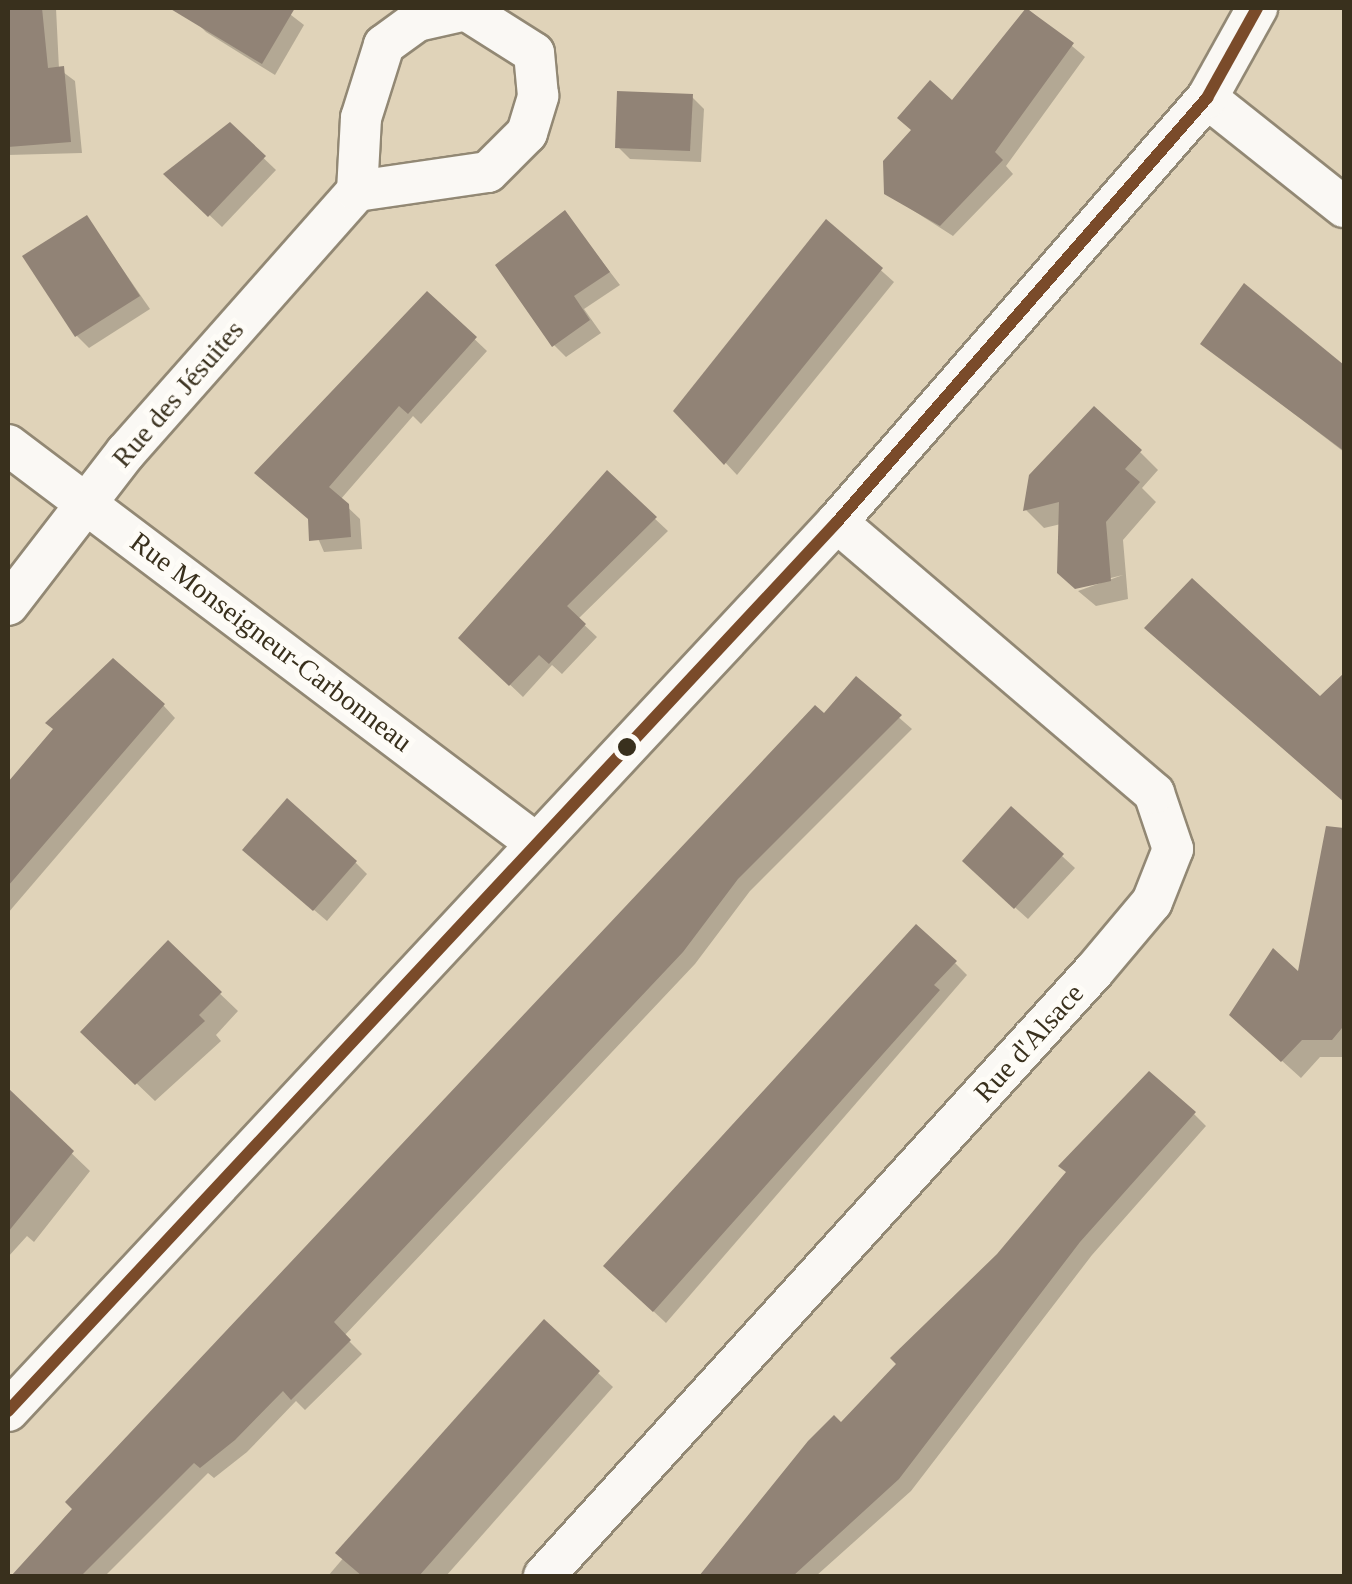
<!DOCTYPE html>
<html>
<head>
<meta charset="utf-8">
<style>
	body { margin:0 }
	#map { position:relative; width:1352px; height:1584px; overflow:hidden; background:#e0d3b9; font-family:"Times New Roman",serif }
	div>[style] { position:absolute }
	.shadow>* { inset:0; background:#0003 }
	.building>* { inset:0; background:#918376 }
	.roads { filter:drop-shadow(2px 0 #928874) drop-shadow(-2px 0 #928874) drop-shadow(0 2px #928874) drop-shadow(0 -2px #928874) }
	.minor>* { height:40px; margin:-20px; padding:0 20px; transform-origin:20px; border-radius:20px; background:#faf8f4 }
	.bus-1>* { height:12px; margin:-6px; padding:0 6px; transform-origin:6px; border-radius:6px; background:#7a4b2a }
	.dots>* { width:28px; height:28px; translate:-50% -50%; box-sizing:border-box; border:5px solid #fefcf7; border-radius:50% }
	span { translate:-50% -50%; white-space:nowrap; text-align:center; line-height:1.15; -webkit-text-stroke:10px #fefcf7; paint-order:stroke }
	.street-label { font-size:28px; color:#39301d }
	.frame { position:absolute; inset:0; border:10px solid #39301d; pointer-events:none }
</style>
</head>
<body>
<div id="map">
	<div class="shadow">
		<div style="clip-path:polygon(8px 8px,56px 8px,59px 69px,75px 81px,82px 153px,8px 155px)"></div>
		<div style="clip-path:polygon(201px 8px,282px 8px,304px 25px,275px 75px,206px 32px,194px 20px)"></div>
		<div style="clip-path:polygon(1028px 9px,1085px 57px,1006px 166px,1013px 174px,953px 236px,886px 193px,913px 131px,952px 103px)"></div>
		<div style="clip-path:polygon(691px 96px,704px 109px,701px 162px,630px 159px,618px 147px)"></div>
		<div style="clip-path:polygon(230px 126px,276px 170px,222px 227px,166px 174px)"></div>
		<div style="clip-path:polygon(565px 213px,620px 285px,584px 309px,601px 333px,566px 357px,554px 345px)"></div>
		<div style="clip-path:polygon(87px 218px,150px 309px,89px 348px,77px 336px)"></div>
		<div style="clip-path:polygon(827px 222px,894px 282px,737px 475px,677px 411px)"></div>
		<div style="clip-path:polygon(1245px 286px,1344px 370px,1344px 452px,1203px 344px)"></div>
		<div style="clip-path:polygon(427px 294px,487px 351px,421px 424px,413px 416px,340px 500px,360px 519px,362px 549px,324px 552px,310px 520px)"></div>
		<div style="clip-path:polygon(1140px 452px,1158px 470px,1142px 488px,1156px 502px,1123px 540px,1128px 599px,1096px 606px,1078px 591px,1123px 575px,1074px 587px,1061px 524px,1044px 528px,1026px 510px)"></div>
		<div style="clip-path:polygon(607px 474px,668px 531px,578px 619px,597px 637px,562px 674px,552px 665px,523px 697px,461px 638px)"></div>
		<div style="clip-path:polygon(856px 680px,912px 729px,750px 891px,695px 964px,344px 1336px,362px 1354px,305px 1410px,296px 1401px,247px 1452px,214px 1478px,208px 1473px,105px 1576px,15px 1576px)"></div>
		<div style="clip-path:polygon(163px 705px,175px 718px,8px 913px,8px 785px,56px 729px)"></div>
		<div style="clip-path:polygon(1012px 810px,1075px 868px,1028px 919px,977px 873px)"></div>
		<div style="clip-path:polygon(258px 862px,355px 862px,367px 874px,327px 921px)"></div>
		<div style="clip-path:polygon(1321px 866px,1344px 870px,1344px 1057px,1320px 1057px,1301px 1078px,1251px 1033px,1299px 976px)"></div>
		<div style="clip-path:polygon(168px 944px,238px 1011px,216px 1035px,221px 1041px,155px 1101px,83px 1032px)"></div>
		<div style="clip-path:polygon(955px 963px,967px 975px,666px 1323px,618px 1278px)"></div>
		<div style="clip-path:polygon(18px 1102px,90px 1171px,34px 1242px,27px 1236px,8px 1257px,8px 1114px)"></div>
		<div style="clip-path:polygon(1194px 1114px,1206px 1126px,1092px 1255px,911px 1491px,816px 1576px,701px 1576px,809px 1443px,841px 1425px)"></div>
		<div style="clip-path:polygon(544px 1323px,613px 1387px,446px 1576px,328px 1576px)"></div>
	</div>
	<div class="building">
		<div style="clip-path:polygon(8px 8px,42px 8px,48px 68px,64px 66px,71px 142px,8px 147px)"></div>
		<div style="clip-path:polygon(169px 8px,295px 8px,262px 64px)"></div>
		<div style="clip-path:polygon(1026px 8px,1074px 43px,995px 152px,1003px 160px,940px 226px,884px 194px,883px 161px,911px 130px,897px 118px,930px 80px,952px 100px)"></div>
		<div style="clip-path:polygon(617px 91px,693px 94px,690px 151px,615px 148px)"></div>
		<div style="clip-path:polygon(230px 122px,266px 156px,208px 217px,163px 174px)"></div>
		<div style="clip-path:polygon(565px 210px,610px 272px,574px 296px,590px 320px,552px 347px,495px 265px)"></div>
		<div style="clip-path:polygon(87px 215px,140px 296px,75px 337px,22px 256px)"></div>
		<div style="clip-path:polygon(826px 219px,883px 268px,724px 465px,673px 411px)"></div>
		<div style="clip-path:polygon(1244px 283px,1344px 365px,1344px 451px,1200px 344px)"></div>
		<div style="clip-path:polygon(427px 291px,477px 337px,408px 414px,399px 406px,329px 487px,349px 504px,351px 537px,309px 541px,308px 519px,254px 473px)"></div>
		<div style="clip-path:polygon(1094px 406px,1142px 450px,1125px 469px,1140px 482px,1106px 522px,1111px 581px,1075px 589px,1057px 573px,1059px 502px,1023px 511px,1029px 475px)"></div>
		<div style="clip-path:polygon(607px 470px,657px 517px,567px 606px,586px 624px,549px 664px,539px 655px,509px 686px,458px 638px)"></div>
		<div style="clip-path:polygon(1192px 578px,1320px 696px,1344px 673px,1344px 802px,1144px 628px)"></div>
		<div style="clip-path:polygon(113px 658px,165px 704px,8px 886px,8px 782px,53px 729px,45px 723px)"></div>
		<div style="clip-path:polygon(856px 676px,902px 715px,738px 879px,683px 952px,334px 1322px,351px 1340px,291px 1400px,283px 1391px,235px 1440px,200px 1468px,194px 1463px,81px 1576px,11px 1576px,72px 1509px,65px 1502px,815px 705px,824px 713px)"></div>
		<div style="clip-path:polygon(287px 798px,357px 861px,313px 911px,242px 850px)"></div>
		<div style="clip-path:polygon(1011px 806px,1064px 854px,1014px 909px,962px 861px)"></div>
		<div style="clip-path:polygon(1326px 826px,1344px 828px,1342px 1028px,1332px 1040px,1302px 1040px,1281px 1062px,1229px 1015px,1273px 948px,1298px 971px)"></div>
		<div style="clip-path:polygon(916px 924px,957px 961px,934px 985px,940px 990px,653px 1312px,603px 1266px)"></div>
		<div style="clip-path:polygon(168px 940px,222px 992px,199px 1015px,205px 1021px,135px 1085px,80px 1032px)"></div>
		<div style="clip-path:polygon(1149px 1071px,1196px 1112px,1080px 1242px,899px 1479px,793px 1576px,699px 1576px,808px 1441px,834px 1415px,841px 1422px,896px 1364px,890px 1358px,997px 1254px,1066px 1172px,1058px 1166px)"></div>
		<div style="clip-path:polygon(8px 1088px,74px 1151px,8px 1232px)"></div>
		<div style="clip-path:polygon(544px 1319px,600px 1371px,419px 1576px,362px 1576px,335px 1553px)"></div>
	</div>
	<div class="roads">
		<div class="minor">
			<div style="left:1207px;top:98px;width:175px;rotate:38.5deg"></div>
			<div style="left:8px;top:445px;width:658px;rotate:37.03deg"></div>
			<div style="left:8px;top:605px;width:193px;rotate:-52.4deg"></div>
			<div style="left:126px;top:452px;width:349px;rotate:-48.5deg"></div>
			<div style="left:357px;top:191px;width:132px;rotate:-8.3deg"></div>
			<div style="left:488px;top:172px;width:55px;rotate:-45deg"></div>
			<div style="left:527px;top:133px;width:39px;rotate:-73deg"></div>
			<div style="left:538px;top:96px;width:43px;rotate:-95.3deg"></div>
			<div style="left:534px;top:53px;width:80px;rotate:-147.7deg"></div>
			<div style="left:466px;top:10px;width:50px;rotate:167.3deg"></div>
			<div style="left:417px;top:21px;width:41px;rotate:144deg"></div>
			<div style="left:384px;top:45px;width:77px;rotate:107.5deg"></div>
			<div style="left:361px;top:118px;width:73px;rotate:93.1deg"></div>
			<div style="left:8px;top:1411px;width:1216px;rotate:-47deg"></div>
			<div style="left:837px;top:522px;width:563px;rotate:-48.89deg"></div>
			<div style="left:1207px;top:98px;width:103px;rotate:-60.9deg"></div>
			<div style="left:544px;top:1576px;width:818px;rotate:-47.73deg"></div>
			<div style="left:1094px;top:971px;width:90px;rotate:-50deg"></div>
			<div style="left:1152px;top:902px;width:57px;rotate:-68.4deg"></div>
			<div style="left:1173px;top:849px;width:59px;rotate:-108.7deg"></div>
			<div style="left:1154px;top:793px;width:417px;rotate:-139.5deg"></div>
		</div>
	</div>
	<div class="bus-1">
		<div style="left:8px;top:1411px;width:1216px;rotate:-47deg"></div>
		<div style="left:837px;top:522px;width:563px;rotate:-48.89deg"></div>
		<div style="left:1207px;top:98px;width:103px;rotate:-60.9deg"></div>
	</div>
	<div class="dots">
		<div style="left:627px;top:747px;background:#39301d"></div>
	</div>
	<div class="street-label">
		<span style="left:178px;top:394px;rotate:-49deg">Rue des Jésuites</span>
		<span style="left:271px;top:642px;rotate:37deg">Rue Monseigneur-Carbonneau</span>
		<span style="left:1029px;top:1043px;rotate:-48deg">Rue d'Alsace</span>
	</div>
	<div class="frame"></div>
</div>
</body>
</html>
